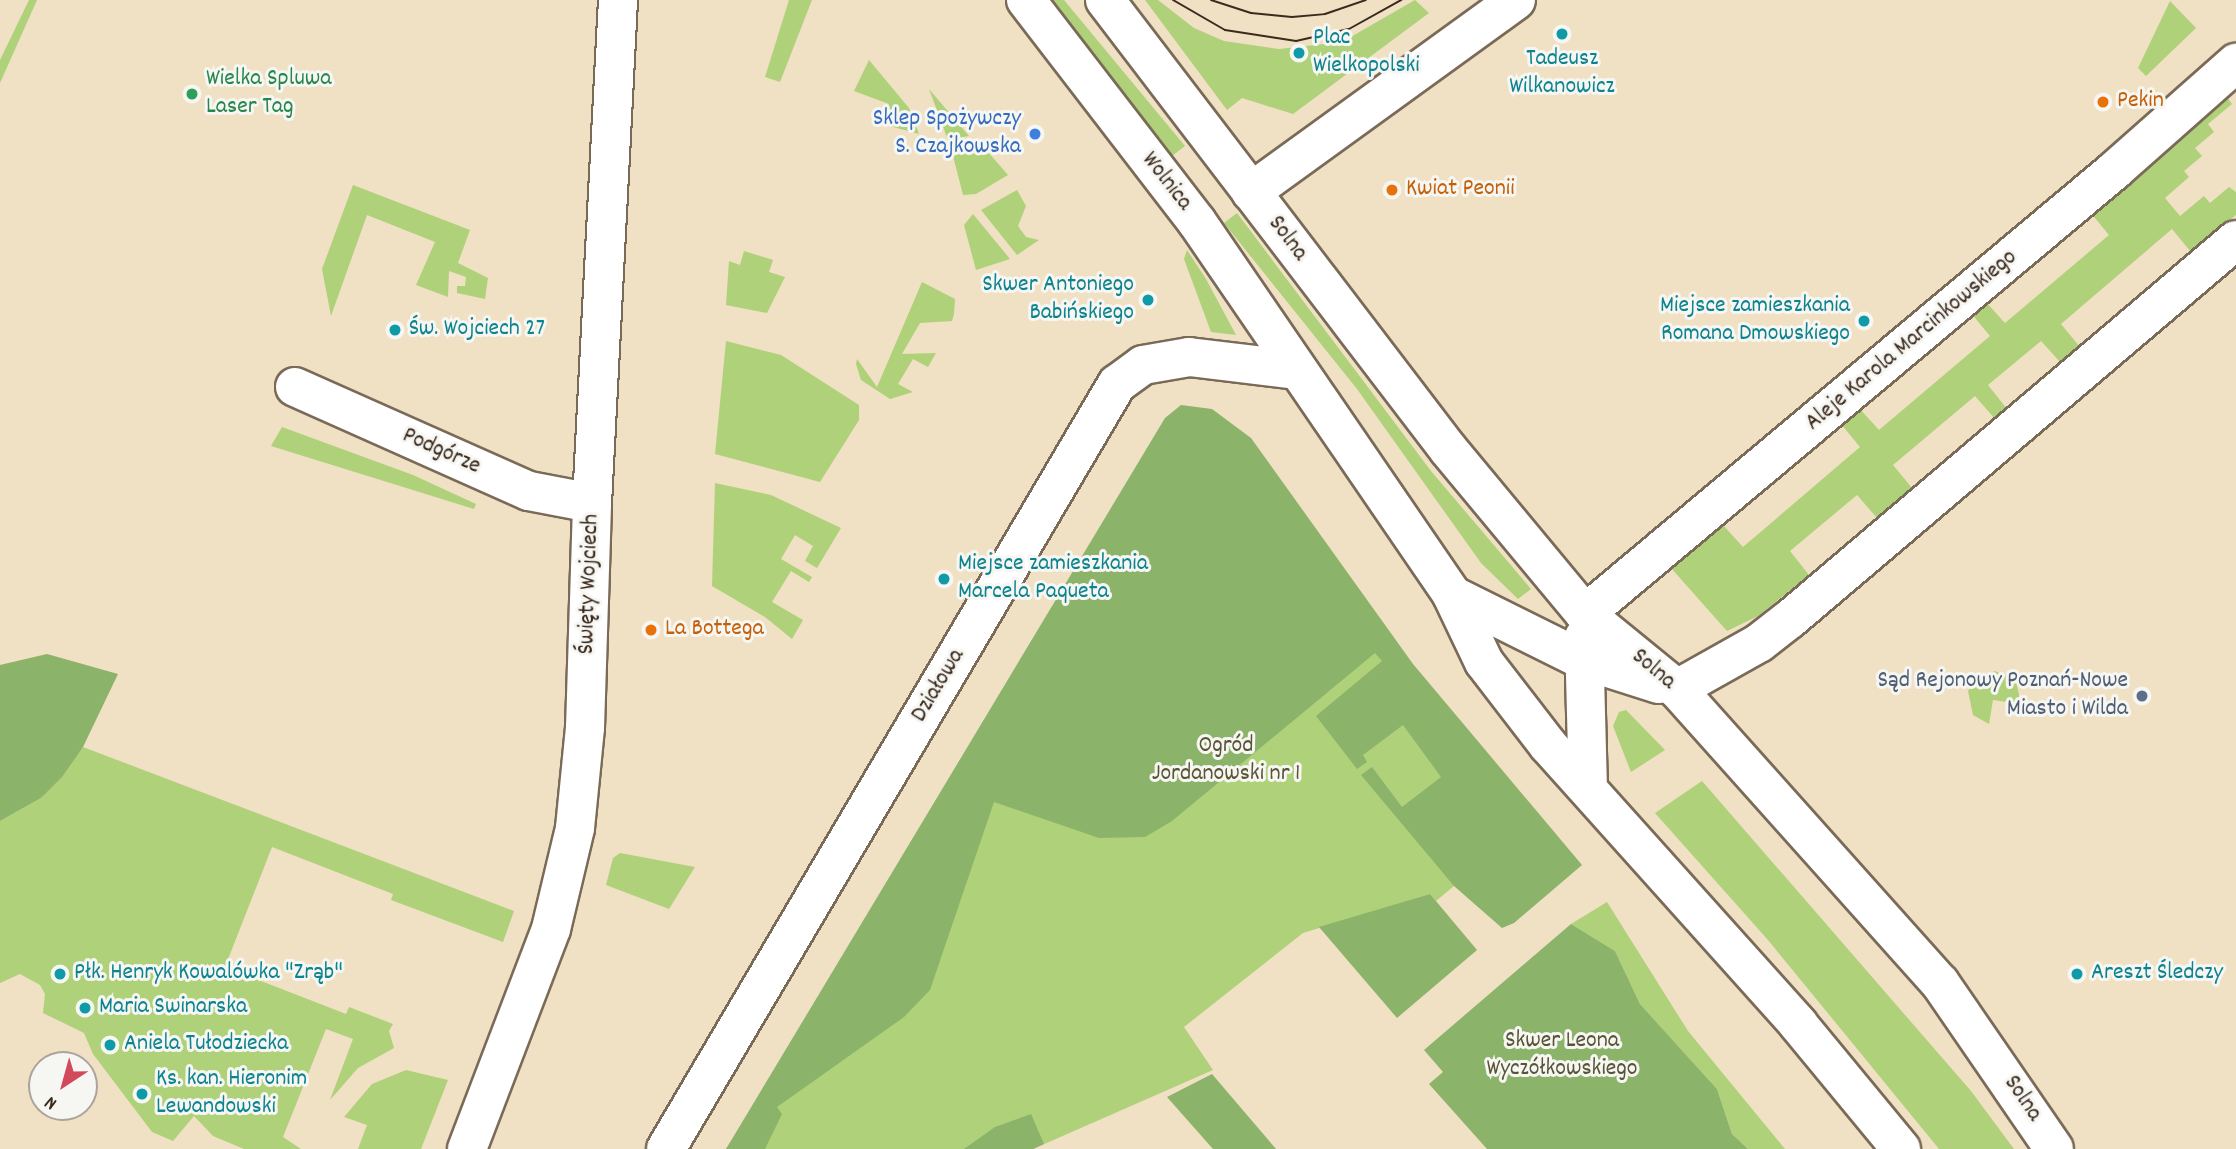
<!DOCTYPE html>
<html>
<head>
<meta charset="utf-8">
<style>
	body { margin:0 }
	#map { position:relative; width:2236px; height:1149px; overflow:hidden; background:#f0e0c4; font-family:Dekko,sans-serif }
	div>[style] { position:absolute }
	.green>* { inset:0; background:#afd179 }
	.forest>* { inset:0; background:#8bb369 }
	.roads { filter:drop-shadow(2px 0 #7a6a58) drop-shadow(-2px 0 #7a6a58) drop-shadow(0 2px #7a6a58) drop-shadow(0 -2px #7a6a58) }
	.street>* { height:38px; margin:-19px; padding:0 19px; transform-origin:19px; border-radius:19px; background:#fff }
	.secondary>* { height:38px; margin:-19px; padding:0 19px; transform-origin:19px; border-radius:19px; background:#fff }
	.tram>* { height:2px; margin:-1px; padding:0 1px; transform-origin:1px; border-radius:1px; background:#3b2a1e }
	.dots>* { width:19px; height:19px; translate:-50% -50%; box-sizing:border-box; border:4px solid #f6f6f2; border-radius:50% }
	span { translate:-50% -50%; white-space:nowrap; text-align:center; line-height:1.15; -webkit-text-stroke:6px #f6f6f2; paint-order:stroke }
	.culture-label { font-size:24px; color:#0d838f }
	.left { translate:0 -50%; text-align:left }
	.right { translate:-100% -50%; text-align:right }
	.leisure-label { font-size:24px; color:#27864d }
	.food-label { font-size:24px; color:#c56008 }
	.shop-label { font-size:24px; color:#366cbe }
	.street-label { font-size:24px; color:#3b2a1e }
	.service-label { font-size:24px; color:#4e5e75 }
	.park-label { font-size:24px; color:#585435 }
	.north { position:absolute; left:28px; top:1051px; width:70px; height:70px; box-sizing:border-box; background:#f6f6f2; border:2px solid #aba49d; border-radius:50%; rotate:216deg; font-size:19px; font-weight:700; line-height:28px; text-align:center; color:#3b2a1e }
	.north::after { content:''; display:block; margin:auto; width:24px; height:32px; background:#d1495b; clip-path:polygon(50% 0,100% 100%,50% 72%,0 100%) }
</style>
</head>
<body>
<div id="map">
	<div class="green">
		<div style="clip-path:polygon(29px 0,37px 0,0 83px,0 60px)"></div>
		<div style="clip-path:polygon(789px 0,812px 0,780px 82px,765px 77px)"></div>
		<div style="clip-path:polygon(1051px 0,1064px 0,1185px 146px,1172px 156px)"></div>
		<div style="clip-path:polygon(1145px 0,1158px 0,1194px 28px,1224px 41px,1279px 49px,1342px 42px,1415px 0,1429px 13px,1293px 114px,1242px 98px,1227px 110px)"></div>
		<div style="clip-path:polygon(2170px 1px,2196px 28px,2146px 76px,2138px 68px)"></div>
		<div style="clip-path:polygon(869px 60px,909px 108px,919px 134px,882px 124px,889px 104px,854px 91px)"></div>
		<div style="clip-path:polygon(929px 89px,969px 136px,948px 140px)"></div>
		<div style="clip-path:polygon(2227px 97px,2232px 104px,2208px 124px,2214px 132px,2195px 148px,2202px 156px,2184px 171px,2189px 177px,2165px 198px,2180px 216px,2204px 196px,2210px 203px,2229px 187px,2236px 192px,2236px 215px,2191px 252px,2172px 229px,2061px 324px,2080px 347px,2061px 363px,2041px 341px,1988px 385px,2007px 409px,1995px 419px,1975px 396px,1893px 465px,1912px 488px,1877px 518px,1857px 495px,1790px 551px,1809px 575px,1758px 616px,1727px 631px,1671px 568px,1723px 525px,1743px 547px,1860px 447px,1841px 424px,1859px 408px,1879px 430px,1990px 336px,1971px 313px,1985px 301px,2005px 323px,2109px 235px,2090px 212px)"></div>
		<div style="clip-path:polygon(981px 144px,1008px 175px,976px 194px,963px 195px,951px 148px)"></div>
		<div style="clip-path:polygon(353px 185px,470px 230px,458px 263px,488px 278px,485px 299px,457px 293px,457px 286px,465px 286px,466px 277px,449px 271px,448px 297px,416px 285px,435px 242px,367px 215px,331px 316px,322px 269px)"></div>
		<div style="clip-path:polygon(1017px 190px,1026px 206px,1018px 226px,1026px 237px,1039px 240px,1017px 255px,981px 210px)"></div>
		<div style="clip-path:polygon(1237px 213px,1431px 471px,1531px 589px,1518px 599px,1481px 563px,1357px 389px,1224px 223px)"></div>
		<div style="clip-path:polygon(973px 214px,1010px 259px,976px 270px,964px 225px)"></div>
		<div style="clip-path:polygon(1187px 250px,1206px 279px,1236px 335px,1211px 332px,1184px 259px)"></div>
		<div style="clip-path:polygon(744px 251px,773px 260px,769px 272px,785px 277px,767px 313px,726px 305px,729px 261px,740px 265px)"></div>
		<div style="clip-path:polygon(922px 282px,955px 299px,954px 314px,952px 321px,920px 323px,902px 354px,936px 353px,928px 367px,913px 359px,898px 384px,913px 392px,890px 399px,861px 380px,856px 364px,857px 359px,877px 387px)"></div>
		<div style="clip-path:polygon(726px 341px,781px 355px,859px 405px,859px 420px,820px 482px,715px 454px)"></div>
		<div style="clip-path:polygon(282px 427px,413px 475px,476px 504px,474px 509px,271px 446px)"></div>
		<div style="clip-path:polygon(1205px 429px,1473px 763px,1454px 886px,1436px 901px,1430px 894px,1303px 933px,1184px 1027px,1213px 1070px,1033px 1149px,726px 1149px)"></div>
		<div style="clip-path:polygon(715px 483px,771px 495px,841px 528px,817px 568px,805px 561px,813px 546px,795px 535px,781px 559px,812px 577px,809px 582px,791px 571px,772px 602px,803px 620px,792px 639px,765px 617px,712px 586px)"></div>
		<div style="clip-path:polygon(1995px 671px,2016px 681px,2021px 704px,1993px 700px,1989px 724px,1973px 715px,1968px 691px,1974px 681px)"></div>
		<div style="clip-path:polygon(1626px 710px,1665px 750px,1631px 772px,1613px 726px,1619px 712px)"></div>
		<div style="clip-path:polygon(83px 747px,514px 911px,503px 942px,391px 900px,393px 894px,272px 847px,225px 967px,346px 1014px,349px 1007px,393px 1024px,389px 1031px,394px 1048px,358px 1068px,330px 1100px,353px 1039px,326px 1029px,283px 1137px,301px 1149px,244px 1149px,213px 1136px,194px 1116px,173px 1141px,152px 1132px,93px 1054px,84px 1033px,43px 1013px,45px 994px,40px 985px,20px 974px,0 983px,0 821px,41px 798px)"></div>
		<div style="clip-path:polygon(1702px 781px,1971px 1091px,2014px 1149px,1939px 1149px,1768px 940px,1655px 813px)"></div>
		<div style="clip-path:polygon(620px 853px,695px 867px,669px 909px,606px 885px,613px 858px)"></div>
		<div style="clip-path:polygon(1607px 902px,1688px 1031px,1785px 1149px,1748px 1149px,1732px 1134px,1717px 1089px,1640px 1004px,1615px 951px,1571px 924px)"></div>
		<div style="clip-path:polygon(406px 1070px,448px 1080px,421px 1149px,358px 1149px,367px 1125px,344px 1117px,372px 1084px)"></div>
	</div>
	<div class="forest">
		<div style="clip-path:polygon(1181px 405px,1212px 409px,1251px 438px,1413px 664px,1582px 865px,1514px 923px,1502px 928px,1454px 886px,1361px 775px,1372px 767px,1402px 807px,1441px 777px,1403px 725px,1363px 755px,1367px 762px,1357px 769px,1316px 716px,1382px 661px,1375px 653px,1172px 821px,1145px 837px,1099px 838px,994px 802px,930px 990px,904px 1017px,777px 1107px,782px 1114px,765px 1149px,726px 1149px,1165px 418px)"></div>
		<div style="clip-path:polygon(47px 654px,118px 674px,83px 747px,62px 777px,41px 798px,0 821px,0 665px)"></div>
		<div style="clip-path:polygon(1430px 894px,1477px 950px,1397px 1018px,1319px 927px)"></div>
		<div style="clip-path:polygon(1571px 924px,1615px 951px,1640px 1004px,1717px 1089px,1732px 1134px,1748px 1149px,1487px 1149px,1429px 1084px,1443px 1072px,1424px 1050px)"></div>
		<div style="clip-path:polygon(1212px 1074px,1276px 1149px,1213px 1149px,1167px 1097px)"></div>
		<div style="clip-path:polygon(1031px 1114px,1044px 1144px,1033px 1149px,964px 1149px,995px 1127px)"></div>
	</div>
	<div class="roads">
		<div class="street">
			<div style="left:1251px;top:192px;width:327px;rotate:-35.9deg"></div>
			<div style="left:295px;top:387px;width:256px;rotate:24deg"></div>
			<div style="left:529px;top:491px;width:64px;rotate:10.8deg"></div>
			<div style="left:1585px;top:614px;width:691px;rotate:-39.95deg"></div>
			<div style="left:2115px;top:170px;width:162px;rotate:-41.5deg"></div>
			<div style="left:1677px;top:689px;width:94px;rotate:-29.3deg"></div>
			<div style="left:1759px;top:643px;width:39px;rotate:-38deg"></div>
			<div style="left:1790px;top:619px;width:585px;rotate:-40.36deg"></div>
			<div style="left:467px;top:1149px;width:235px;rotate:-69.1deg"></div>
			<div style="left:551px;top:929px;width:104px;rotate:-76.6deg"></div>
			<div style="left:575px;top:828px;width:100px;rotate:-84.3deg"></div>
			<div style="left:585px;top:728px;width:225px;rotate:-88.2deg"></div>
			<div style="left:592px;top:503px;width:504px;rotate:-87.04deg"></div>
			<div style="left:666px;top:1149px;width:888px;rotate:-59.48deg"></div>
			<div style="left:1117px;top:384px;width:32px;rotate:-36deg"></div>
			<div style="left:1143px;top:365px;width:47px;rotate:-9.9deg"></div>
			<div style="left:1189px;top:357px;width:108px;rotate:6.9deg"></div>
		</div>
		<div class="secondary">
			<div style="left:1026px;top:0;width:280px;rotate:52.4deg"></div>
			<div style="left:1197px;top:222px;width:452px;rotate:55.6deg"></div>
			<div style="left:1452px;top:595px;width:74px;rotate:64.5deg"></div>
			<div style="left:1484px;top:662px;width:105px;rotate:52.4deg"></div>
			<div style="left:1548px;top:745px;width:375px;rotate:48.1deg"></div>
			<div style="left:1798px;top:1024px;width:162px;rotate:50.5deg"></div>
			<div style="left:1105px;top:0;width:565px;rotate:52.62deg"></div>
			<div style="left:1448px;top:449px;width:214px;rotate:50.3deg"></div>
			<div style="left:1585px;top:614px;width:119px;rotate:39.2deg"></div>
			<div style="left:1677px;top:689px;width:394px;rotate:48.2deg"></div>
			<div style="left:1940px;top:983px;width:201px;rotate:55.5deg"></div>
			<div style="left:1452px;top:595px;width:146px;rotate:26.4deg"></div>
			<div style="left:1583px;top:660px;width:79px;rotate:17.7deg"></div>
			<div style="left:1584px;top:637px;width:148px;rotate:88.5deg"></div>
		</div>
	</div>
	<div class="tram">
		<div style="left:1173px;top:0;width:60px;rotate:30deg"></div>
		<div style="left:1225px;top:30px;width:72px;rotate:8.8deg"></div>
		<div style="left:1296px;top:41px;width:54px;rotate:-12.8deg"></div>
		<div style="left:1349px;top:29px;width:60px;rotate:-29.1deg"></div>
		<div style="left:1211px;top:0;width:42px;rotate:18deg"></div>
		<div style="left:1251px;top:13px;width:41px;rotate:5.6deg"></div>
		<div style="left:1292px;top:17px;width:33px;rotate:-5deg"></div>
		<div style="left:1325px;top:14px;width:43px;rotate:-18.9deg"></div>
	</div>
	<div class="dots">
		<div style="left:1562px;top:34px;background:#0f9aa8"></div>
		<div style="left:1299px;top:53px;background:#0f9aa8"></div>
		<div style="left:192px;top:94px;background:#2e9e5b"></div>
		<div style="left:2103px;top:102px;background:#e8710a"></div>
		<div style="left:1035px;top:134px;background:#3f7fe0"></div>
		<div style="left:1392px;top:190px;background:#e8710a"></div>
		<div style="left:1148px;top:300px;background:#0f9aa8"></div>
		<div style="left:1864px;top:321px;background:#0f9aa8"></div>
		<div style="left:395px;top:330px;background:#0f9aa8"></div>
		<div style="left:944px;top:579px;background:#0f9aa8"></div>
		<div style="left:651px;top:630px;background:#e8710a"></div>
		<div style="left:2142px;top:696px;background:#5c6f8a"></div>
		<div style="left:60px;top:974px;background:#0f9aa8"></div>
		<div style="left:2077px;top:974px;background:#0f9aa8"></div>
		<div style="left:85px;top:1008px;background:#0f9aa8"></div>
		<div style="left:110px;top:1045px;background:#0f9aa8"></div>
		<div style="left:142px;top:1094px;background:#0f9aa8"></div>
	</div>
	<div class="culture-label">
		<span class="left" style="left:1313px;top:53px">Plac<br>Wielkopolski</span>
		<span style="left:1562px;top:74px">Tadeusz<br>Wilkanowicz</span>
		<span class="right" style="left:1134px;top:300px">Skwer Antoniego<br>Babińskiego</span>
		<span class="right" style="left:1850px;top:321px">Miejsce zamieszkania<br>Romana Dmowskiego</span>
		<span class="left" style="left:409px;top:330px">Św. Wojciech 27</span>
		<span class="left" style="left:958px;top:579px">Miejsce zamieszkania<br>Marcela Paqueta</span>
		<span class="left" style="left:74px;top:974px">Płk. Henryk Kowalówka "Zrąb"</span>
		<span class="left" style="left:2091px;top:974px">Areszt Śledczy</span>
		<span class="left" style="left:99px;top:1008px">Maria Swinarska</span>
		<span class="left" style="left:124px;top:1045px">Aniela Tułodziecka</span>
		<span class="left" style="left:156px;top:1094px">Ks. kan. Hieronim<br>Lewandowski</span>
	</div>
	<div class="leisure-label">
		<span class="left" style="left:206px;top:94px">Wielka Spluwa<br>Laser Tag</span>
	</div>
	<div class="food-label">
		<span class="left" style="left:2117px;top:102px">Pekin</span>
		<span class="left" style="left:1406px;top:190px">Kwiat Peonii</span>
		<span class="left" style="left:665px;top:630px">La Bottega</span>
	</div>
	<div class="shop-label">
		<span class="right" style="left:1021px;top:134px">Sklep Spożywczy<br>S. Czajkowska</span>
	</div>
	<div class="street-label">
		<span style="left:1166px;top:182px;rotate:52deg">Wolnica</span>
		<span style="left:1287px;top:239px;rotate:53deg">Solna</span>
		<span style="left:1912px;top:341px;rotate:-40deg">Aleje Karola Marcinkowskiego</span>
		<span style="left:441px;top:452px;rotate:24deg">Podgórze</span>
		<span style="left:590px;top:584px;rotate:-88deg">Święty Wojciech</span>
		<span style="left:1653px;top:670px;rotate:40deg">Solna</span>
		<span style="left:939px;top:686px;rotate:-59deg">Działowa</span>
		<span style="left:2022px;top:1099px;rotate:56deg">Solna</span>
	</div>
	<div class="service-label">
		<span class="right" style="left:2128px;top:696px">Sąd Rejonowy Poznań-Nowe<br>Miasto i Wilda</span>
	</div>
	<div class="park-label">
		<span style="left:1226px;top:761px">Ogród<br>Jordanowski nr 1</span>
		<span style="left:1562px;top:1056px">Skwer Leona<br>Wyczółkowskiego</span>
	</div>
	<div class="north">N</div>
</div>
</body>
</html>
